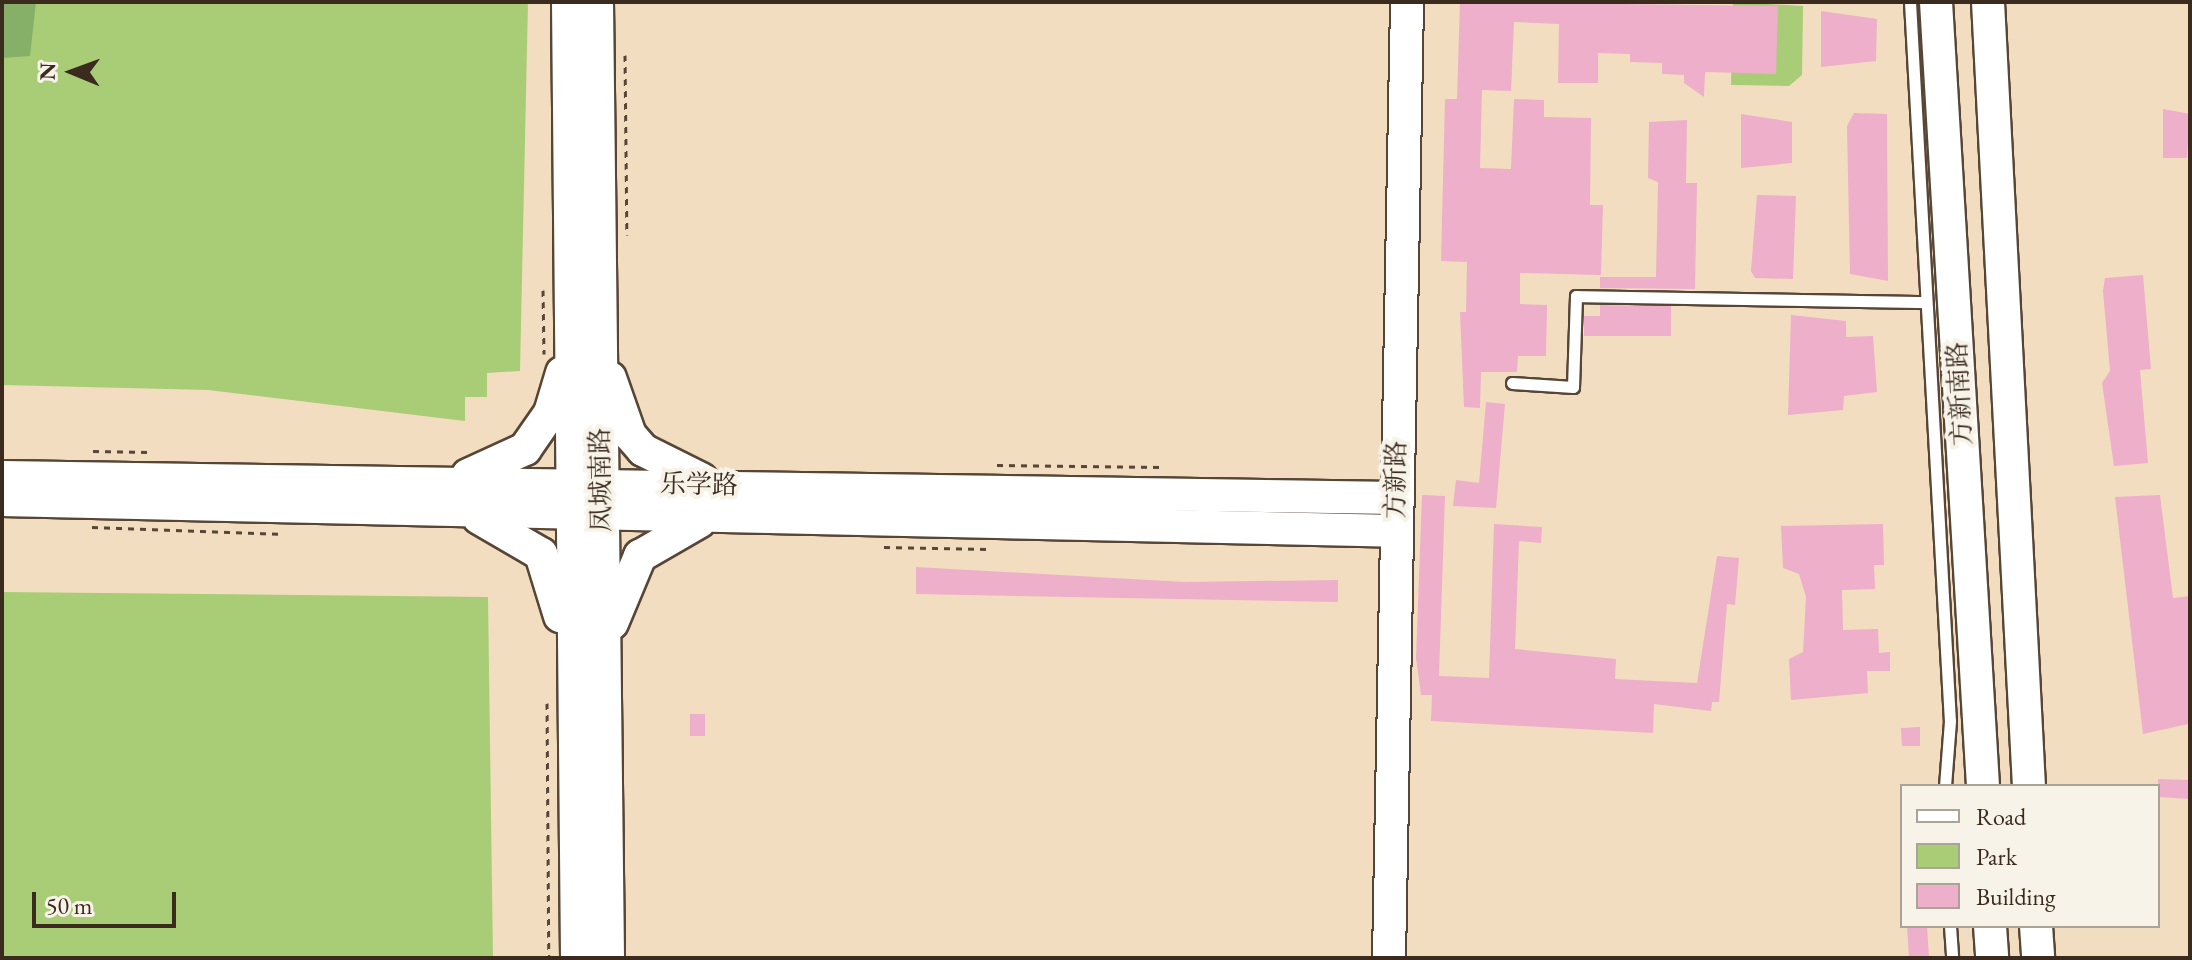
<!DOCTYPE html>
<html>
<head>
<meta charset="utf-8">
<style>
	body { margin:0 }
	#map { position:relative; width:2192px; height:960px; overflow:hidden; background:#f3ddc0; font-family:"EB Garamond","Noto Serif SC",serif }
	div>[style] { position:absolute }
	.green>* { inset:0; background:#a8cd76 }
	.forest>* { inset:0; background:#86b067 }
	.building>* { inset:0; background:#edafca }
	.path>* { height:3px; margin-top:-1.5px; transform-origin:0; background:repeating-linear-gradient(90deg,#574536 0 6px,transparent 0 12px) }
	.roads { filter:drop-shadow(2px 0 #574536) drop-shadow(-2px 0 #574536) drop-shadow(0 2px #574536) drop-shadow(0 -2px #574536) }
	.lane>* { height:11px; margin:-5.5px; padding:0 5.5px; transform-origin:5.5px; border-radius:5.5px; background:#fff }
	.secondary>* { height:32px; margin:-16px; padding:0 16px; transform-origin:16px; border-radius:16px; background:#fff }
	span { translate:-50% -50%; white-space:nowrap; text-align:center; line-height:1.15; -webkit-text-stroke:8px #f7f3e8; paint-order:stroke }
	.street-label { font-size:26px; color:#3b2a1e }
	.frame { position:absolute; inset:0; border:4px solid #3b2a1e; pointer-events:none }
	.legend { position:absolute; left:1900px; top:784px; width:260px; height:144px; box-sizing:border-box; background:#f7f3e8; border:2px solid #aca397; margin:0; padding:10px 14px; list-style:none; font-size:24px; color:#3b2a1e }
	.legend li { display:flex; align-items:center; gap:16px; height:40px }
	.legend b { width:40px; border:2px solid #aca397 }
	.north { position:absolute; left:32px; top:32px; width:80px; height:80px; -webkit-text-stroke:6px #f7f3e8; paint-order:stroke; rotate:271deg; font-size:22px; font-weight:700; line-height:32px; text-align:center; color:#3b2a1e }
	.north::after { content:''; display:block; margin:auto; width:28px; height:36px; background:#3b2a1e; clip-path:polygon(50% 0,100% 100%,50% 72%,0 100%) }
	.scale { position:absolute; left:32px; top:892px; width:144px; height:36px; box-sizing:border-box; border:4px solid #3b2a1e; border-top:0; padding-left:10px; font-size:24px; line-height:28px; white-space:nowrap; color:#3b2a1e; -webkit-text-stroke:6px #f7f3e8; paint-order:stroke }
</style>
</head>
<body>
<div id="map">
	<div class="green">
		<div style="clip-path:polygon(2px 2px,528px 2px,520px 371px,487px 373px,487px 397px,465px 397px,465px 421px,208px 390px,2px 385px)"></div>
		<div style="clip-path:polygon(1733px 2px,1803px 6px,1802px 75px,1789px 86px,1731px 85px)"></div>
		<div style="clip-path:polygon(2px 592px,488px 597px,493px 958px,2px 958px)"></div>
	</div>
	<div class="forest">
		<div style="clip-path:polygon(2px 2px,36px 2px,30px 56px,2px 58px)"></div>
	</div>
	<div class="building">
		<div style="clip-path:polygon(1460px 2px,1778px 6px,1776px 74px,1705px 72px,1704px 97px,1684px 83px,1684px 75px,1662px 74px,1662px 63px,1630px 62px,1630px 54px,1598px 53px,1598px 83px,1558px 83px,1559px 24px,1514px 22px,1511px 91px,1482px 90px,1480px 168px,1511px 169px,1514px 99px,1544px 100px,1544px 117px,1591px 118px,1590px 205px,1603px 205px,1601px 275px,1520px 273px,1520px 304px,1547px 305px,1546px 356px,1518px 356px,1517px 372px,1481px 372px,1480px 408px,1464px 407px,1460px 312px,1466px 312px,1467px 262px,1441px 261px,1445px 99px,1457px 99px)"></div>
		<div style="clip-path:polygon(1821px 11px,1877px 19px,1876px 61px,1821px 67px)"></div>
		<div style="clip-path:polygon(2163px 109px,2190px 114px,2187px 158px,2163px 158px)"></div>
		<div style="clip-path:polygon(1854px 113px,1887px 114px,1888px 281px,1850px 274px,1847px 126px)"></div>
		<div style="clip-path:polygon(1741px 114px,1792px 122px,1792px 163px,1741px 168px)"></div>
		<div style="clip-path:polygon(1687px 120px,1686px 183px,1697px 183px,1695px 289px,1600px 288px,1600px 277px,1656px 277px,1658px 182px,1648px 178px,1649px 122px)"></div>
		<div style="clip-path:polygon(1757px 195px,1796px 196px,1793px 279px,1755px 278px,1751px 271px)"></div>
		<div style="clip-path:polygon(2143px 275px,2151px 369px,2140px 370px,2148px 463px,2114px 466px,2102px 383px,2110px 371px,2103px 291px,2105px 278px)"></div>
		<div style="clip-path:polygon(1600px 305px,1671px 306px,1671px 336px,1584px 336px,1584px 316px,1600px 316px)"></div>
		<div style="clip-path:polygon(1791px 315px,1846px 321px,1846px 337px,1873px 336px,1877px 392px,1844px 396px,1843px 410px,1788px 415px)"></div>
		<div style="clip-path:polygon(1486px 402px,1505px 404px,1496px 508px,1453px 506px,1456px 480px,1479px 483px)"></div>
		<div style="clip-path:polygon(1422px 495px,1445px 496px,1439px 676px,1489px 678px,1494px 524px,1542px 527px,1541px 543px,1519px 541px,1515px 649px,1616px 659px,1615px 679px,1697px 683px,1717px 556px,1739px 558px,1735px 605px,1727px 604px,1719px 702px,1712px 702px,1711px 711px,1654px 704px,1653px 733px,1431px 721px,1432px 695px,1421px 695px,1416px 658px)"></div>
		<div style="clip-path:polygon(2160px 495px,2173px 598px,2190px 596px,2190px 717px,2188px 724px,2143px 734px,2115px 497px)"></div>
		<div style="clip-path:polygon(1883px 524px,1884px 565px,1874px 565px,1875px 589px,1842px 590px,1843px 630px,1878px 629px,1879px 653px,1890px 652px,1890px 671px,1867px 671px,1868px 693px,1791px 700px,1789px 659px,1803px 652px,1806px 597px,1799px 574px,1783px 568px,1781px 526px)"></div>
		<div style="clip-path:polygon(916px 567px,1185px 582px,1338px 580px,1338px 602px,916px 594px)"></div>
		<div style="clip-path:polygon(690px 714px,705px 714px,705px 736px,690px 736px)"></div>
		<div style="clip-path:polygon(1920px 727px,1920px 746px,1902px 746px,1901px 728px)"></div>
		<div style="clip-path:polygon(2158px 779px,2190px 780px,2190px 799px,2158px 797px)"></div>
		<div style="clip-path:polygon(1907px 926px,1927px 926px,1929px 958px,1909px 958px)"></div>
	</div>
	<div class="path">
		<div style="left:625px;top:55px;width:180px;rotate:89.4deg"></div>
		<div style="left:543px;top:290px;width:64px;rotate:89.1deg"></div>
		<div style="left:93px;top:451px;width:56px;rotate:1deg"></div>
		<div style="left:997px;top:465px;width:164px;rotate:0.7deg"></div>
		<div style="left:92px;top:527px;width:187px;rotate:2.1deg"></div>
		<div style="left:884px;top:547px;width:104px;rotate:1.1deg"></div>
		<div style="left:547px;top:703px;width:255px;rotate:89.6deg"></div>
	</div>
	<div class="roads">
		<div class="lane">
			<div style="left:1910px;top:2px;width:720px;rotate:86.82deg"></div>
			<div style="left:1950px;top:721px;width:65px;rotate:94.4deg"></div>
			<div style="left:1512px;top:383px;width:61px;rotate:3.8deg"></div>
			<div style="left:1573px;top:387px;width:91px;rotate:-88.1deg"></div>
			<div style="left:1576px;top:296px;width:350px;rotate:1deg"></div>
			<div style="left:1950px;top:926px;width:32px;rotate:86deg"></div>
		</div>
		<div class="secondary">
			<div style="left:568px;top:2px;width:956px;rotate:89.46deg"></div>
			<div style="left:597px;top:2px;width:956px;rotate:89.34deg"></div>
			<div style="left:1936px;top:2px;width:785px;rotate:86.57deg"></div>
			<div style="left:1988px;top:2px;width:785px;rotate:87.01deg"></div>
			<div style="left:610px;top:378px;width:60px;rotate:70.7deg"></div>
			<div style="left:630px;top:435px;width:20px;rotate:49deg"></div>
			<div style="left:643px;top:450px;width:65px;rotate:26.6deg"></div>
			<div style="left:468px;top:475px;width:63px;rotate:-24.5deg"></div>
			<div style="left:525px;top:449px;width:44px;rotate:-55.2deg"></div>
			<div style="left:550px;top:413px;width:42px;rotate:-73.3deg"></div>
			<div style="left:2px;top:477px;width:1394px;rotate:0.86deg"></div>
			<div style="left:2px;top:500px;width:1393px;rotate:1.27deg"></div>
			<div style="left:479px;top:518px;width:72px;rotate:30.1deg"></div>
			<div style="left:541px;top:554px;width:65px;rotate:73deg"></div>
			<div style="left:612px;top:623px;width:73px;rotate:-67.3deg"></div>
			<div style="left:640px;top:556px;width:68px;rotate:-30deg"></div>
			<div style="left:1990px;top:926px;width:32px;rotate:86deg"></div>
			<div style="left:2036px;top:926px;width:32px;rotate:86deg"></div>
			<div style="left:1389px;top:958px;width:956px;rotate:-88.92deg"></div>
		</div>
	</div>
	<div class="street-label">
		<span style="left:1960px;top:394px;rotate:-93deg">方新南路</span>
		<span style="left:601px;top:480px;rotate:-91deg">凤城南路</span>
		<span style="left:1396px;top:480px;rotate:-89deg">方新路</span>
		<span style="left:699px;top:485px;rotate:1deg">乐学路</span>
	</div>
	<div class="frame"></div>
	<ul class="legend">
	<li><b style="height:10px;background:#fff"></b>Road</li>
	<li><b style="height:22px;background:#a8cd76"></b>Park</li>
	<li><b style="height:22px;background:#edafca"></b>Building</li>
	</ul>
	<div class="north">N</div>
	<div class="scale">50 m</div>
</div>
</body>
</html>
